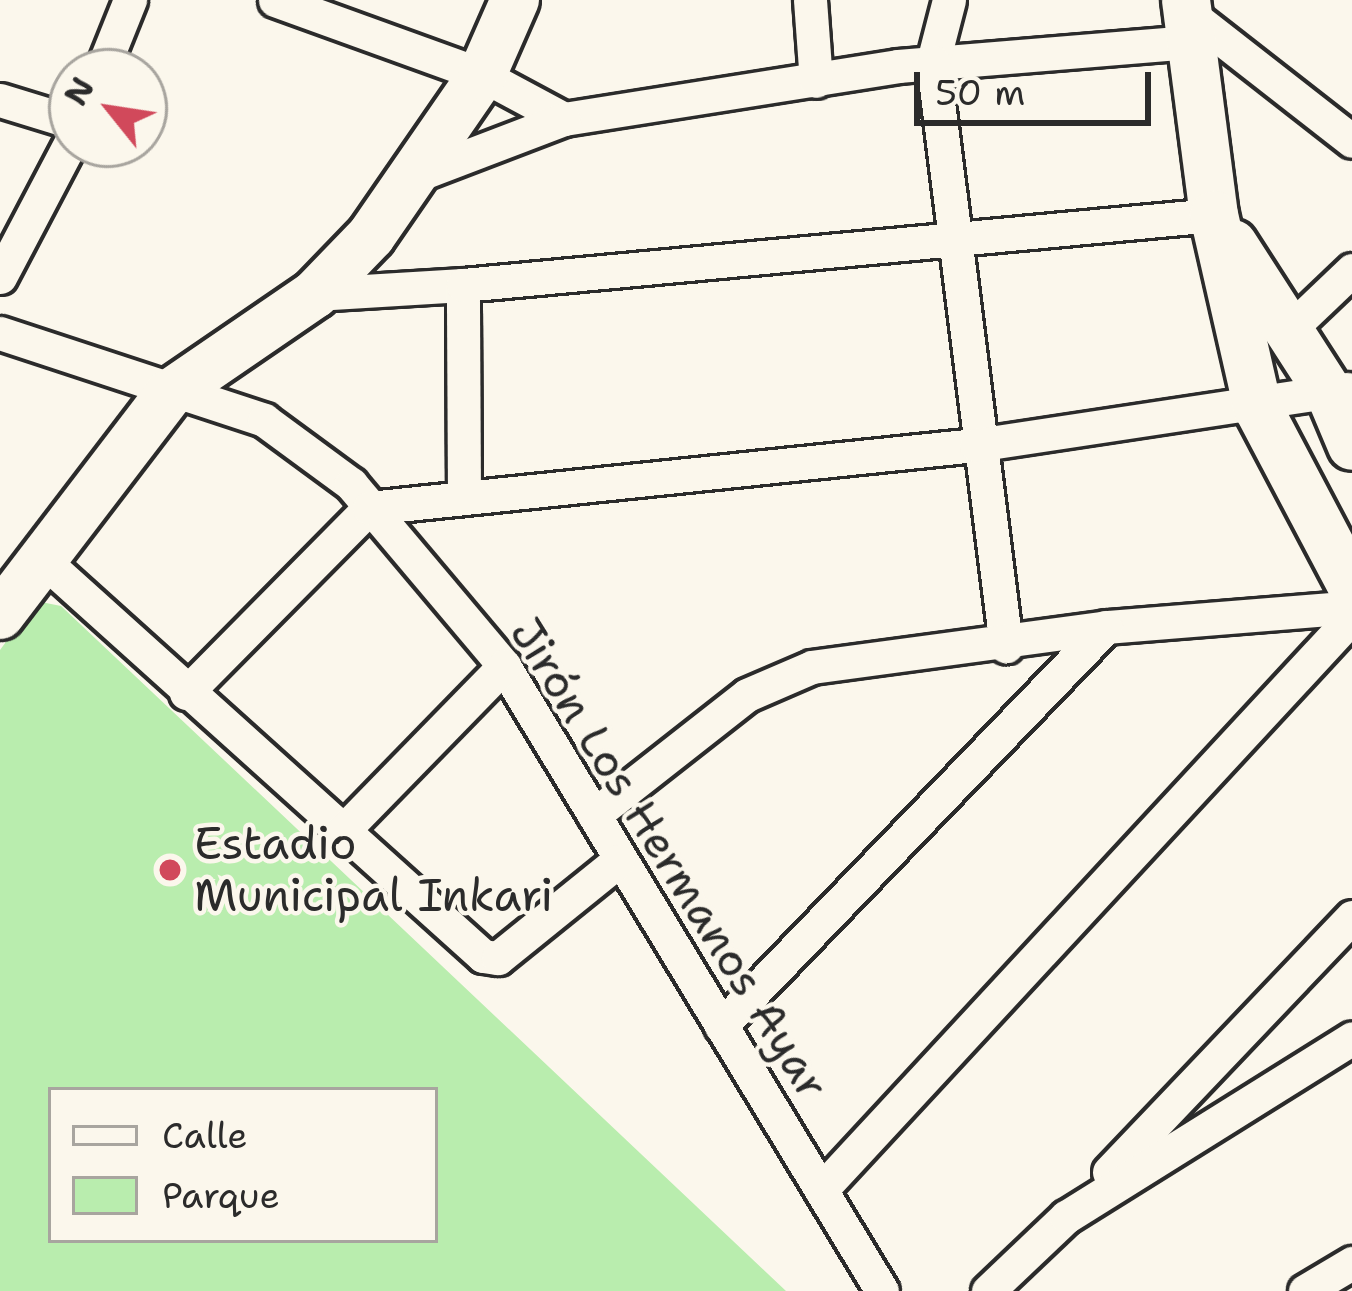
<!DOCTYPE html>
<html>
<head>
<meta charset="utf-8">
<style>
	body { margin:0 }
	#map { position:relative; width:1352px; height:1291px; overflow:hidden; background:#fbf7ec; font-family:"Shantell Sans",sans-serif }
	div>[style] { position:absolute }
	.green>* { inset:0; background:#b9edae }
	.roads { filter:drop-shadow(3px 0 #2b2b2b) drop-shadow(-3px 0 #2b2b2b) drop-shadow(0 3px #2b2b2b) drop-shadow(0 -3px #2b2b2b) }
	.street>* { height:33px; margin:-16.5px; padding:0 16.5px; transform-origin:16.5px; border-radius:16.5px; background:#fbf7ec }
	.secondary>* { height:48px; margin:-24px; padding:0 24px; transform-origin:24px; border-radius:24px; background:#fbf7ec }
	.dots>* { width:33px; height:33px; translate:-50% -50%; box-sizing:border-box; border:6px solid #fbf7ec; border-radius:50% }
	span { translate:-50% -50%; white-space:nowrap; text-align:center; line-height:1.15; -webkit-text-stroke:9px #fbf7ec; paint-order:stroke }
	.poi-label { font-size:45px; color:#2b2b2b }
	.left { translate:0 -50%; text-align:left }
	.street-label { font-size:45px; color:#2b2b2b }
	.legend { position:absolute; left:48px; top:1087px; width:390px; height:156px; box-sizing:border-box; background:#fbf7ec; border:3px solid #a8a59f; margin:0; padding:15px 21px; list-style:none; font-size:36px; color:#2b2b2b }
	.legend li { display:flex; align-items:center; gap:24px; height:60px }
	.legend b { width:60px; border:3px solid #a8a59f }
	.north { position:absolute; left:48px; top:48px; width:120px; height:120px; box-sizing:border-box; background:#fbf7ec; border:3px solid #a8a59f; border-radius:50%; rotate:300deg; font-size:33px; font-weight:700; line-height:48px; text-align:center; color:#2b2b2b }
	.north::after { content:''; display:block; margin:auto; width:42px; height:54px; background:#d1495b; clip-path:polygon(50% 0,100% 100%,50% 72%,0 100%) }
	.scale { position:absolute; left:914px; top:72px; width:237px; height:54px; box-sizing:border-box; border:6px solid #2b2b2b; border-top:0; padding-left:15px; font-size:36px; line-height:42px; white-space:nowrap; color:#2b2b2b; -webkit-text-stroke:9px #fbf7ec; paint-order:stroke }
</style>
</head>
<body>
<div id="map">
	<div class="green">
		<div style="clip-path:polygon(evenodd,36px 601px,61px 606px,786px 1291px,0 1291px,0 650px,36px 601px,51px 1090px,435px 1090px,435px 1240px,51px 1240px,51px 1090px)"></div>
	</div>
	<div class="roads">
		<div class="street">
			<div style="left:275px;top:0;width:220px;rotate:19.9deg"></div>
			<div style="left:482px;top:75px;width:93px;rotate:28.2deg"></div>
			<div style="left:564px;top:119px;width:338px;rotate:-9deg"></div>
			<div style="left:898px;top:66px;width:293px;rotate:-4.7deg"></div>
			<div style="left:810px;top:0;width:81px;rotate:85.8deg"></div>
			<div style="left:949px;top:0;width:64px;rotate:104.5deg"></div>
			<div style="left:933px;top:62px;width:589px;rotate:82.87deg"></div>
			<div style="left:1187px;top:12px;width:209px;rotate:38deg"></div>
			<div style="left:101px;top:72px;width:78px;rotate:-68.1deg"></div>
			<div style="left:0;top:100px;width:75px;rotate:17deg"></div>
			<div style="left:420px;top:174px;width:154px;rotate:-20.9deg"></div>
			<div style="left:0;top:277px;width:155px;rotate:-62.3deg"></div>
			<div style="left:315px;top:294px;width:148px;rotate:-3.5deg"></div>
			<div style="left:1289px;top:330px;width:87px;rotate:-43.6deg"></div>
			<div style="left:0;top:333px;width:278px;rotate:18.2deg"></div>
			<div style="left:264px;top:420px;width:108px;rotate:36.3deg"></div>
			<div style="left:351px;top:484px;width:238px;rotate:49.9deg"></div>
			<div style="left:504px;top:666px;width:730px;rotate:58.83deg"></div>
			<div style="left:464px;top:497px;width:212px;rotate:-90.3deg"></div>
			<div style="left:463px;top:285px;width:754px;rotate:-5.33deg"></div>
			<div style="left:43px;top:560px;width:592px;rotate:41.99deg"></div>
			<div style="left:483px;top:956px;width:15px;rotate:8deg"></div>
			<div style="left:498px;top:958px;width:154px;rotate:-38.9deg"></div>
			<div style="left:186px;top:693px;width:260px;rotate:-45.3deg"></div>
			<div style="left:369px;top:508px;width:610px;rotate:-5.93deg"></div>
			<div style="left:976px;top:445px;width:375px;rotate:-8.6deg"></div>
			<div style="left:594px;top:815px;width:194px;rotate:-38.1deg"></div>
			<div style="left:747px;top:695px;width:71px;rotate:-23.3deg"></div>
			<div style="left:812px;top:667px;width:297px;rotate:-7.7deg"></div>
			<div style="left:1106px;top:627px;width:247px;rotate:-4.6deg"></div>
			<div style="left:340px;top:834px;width:235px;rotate:-45.7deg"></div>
			<div style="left:721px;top:1026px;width:554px;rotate:-46.02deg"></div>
			<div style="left:1109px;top:1172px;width:352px;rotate:-46.4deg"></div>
			<div style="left:821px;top:1190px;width:781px;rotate:-47.18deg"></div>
			<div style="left:988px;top:1291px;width:108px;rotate:-43.5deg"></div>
			<div style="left:1066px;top:1217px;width:337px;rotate:-32deg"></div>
			<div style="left:1305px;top:1291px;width:55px;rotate:-30.8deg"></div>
		</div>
		<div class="secondary">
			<div style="left:1186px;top:0;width:217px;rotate:82.6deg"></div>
			<div style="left:1214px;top:215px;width:198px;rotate:77.2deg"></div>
			<div style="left:1258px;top:408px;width:201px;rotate:62.2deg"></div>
			<div style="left:1233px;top:244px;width:181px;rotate:57.2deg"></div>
			<div style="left:1331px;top:396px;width:54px;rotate:67.2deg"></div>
			<div style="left:0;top:615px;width:278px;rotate:-52.6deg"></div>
			<div style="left:169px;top:394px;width:177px;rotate:-34.4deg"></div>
			<div style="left:315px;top:294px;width:81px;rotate:-46deg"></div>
			<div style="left:371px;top:236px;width:196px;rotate:-55.4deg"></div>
			<div style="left:482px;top:75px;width:82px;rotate:-66.3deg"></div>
		</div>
	</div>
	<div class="dots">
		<div style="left:170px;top:870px;background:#d1495b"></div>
	</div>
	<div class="poi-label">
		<span class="left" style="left:194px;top:870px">Estadio<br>Municipal Inkari</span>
	</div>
	<div class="street-label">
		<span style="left:669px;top:859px;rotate:58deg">Jirón Los Hermanos Ayar</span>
	</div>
	<ul class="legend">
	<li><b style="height:15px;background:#fbf7ec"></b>Calle</li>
	<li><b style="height:33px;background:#b9edae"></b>Parque</li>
	</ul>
	<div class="north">N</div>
	<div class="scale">50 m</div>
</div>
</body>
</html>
